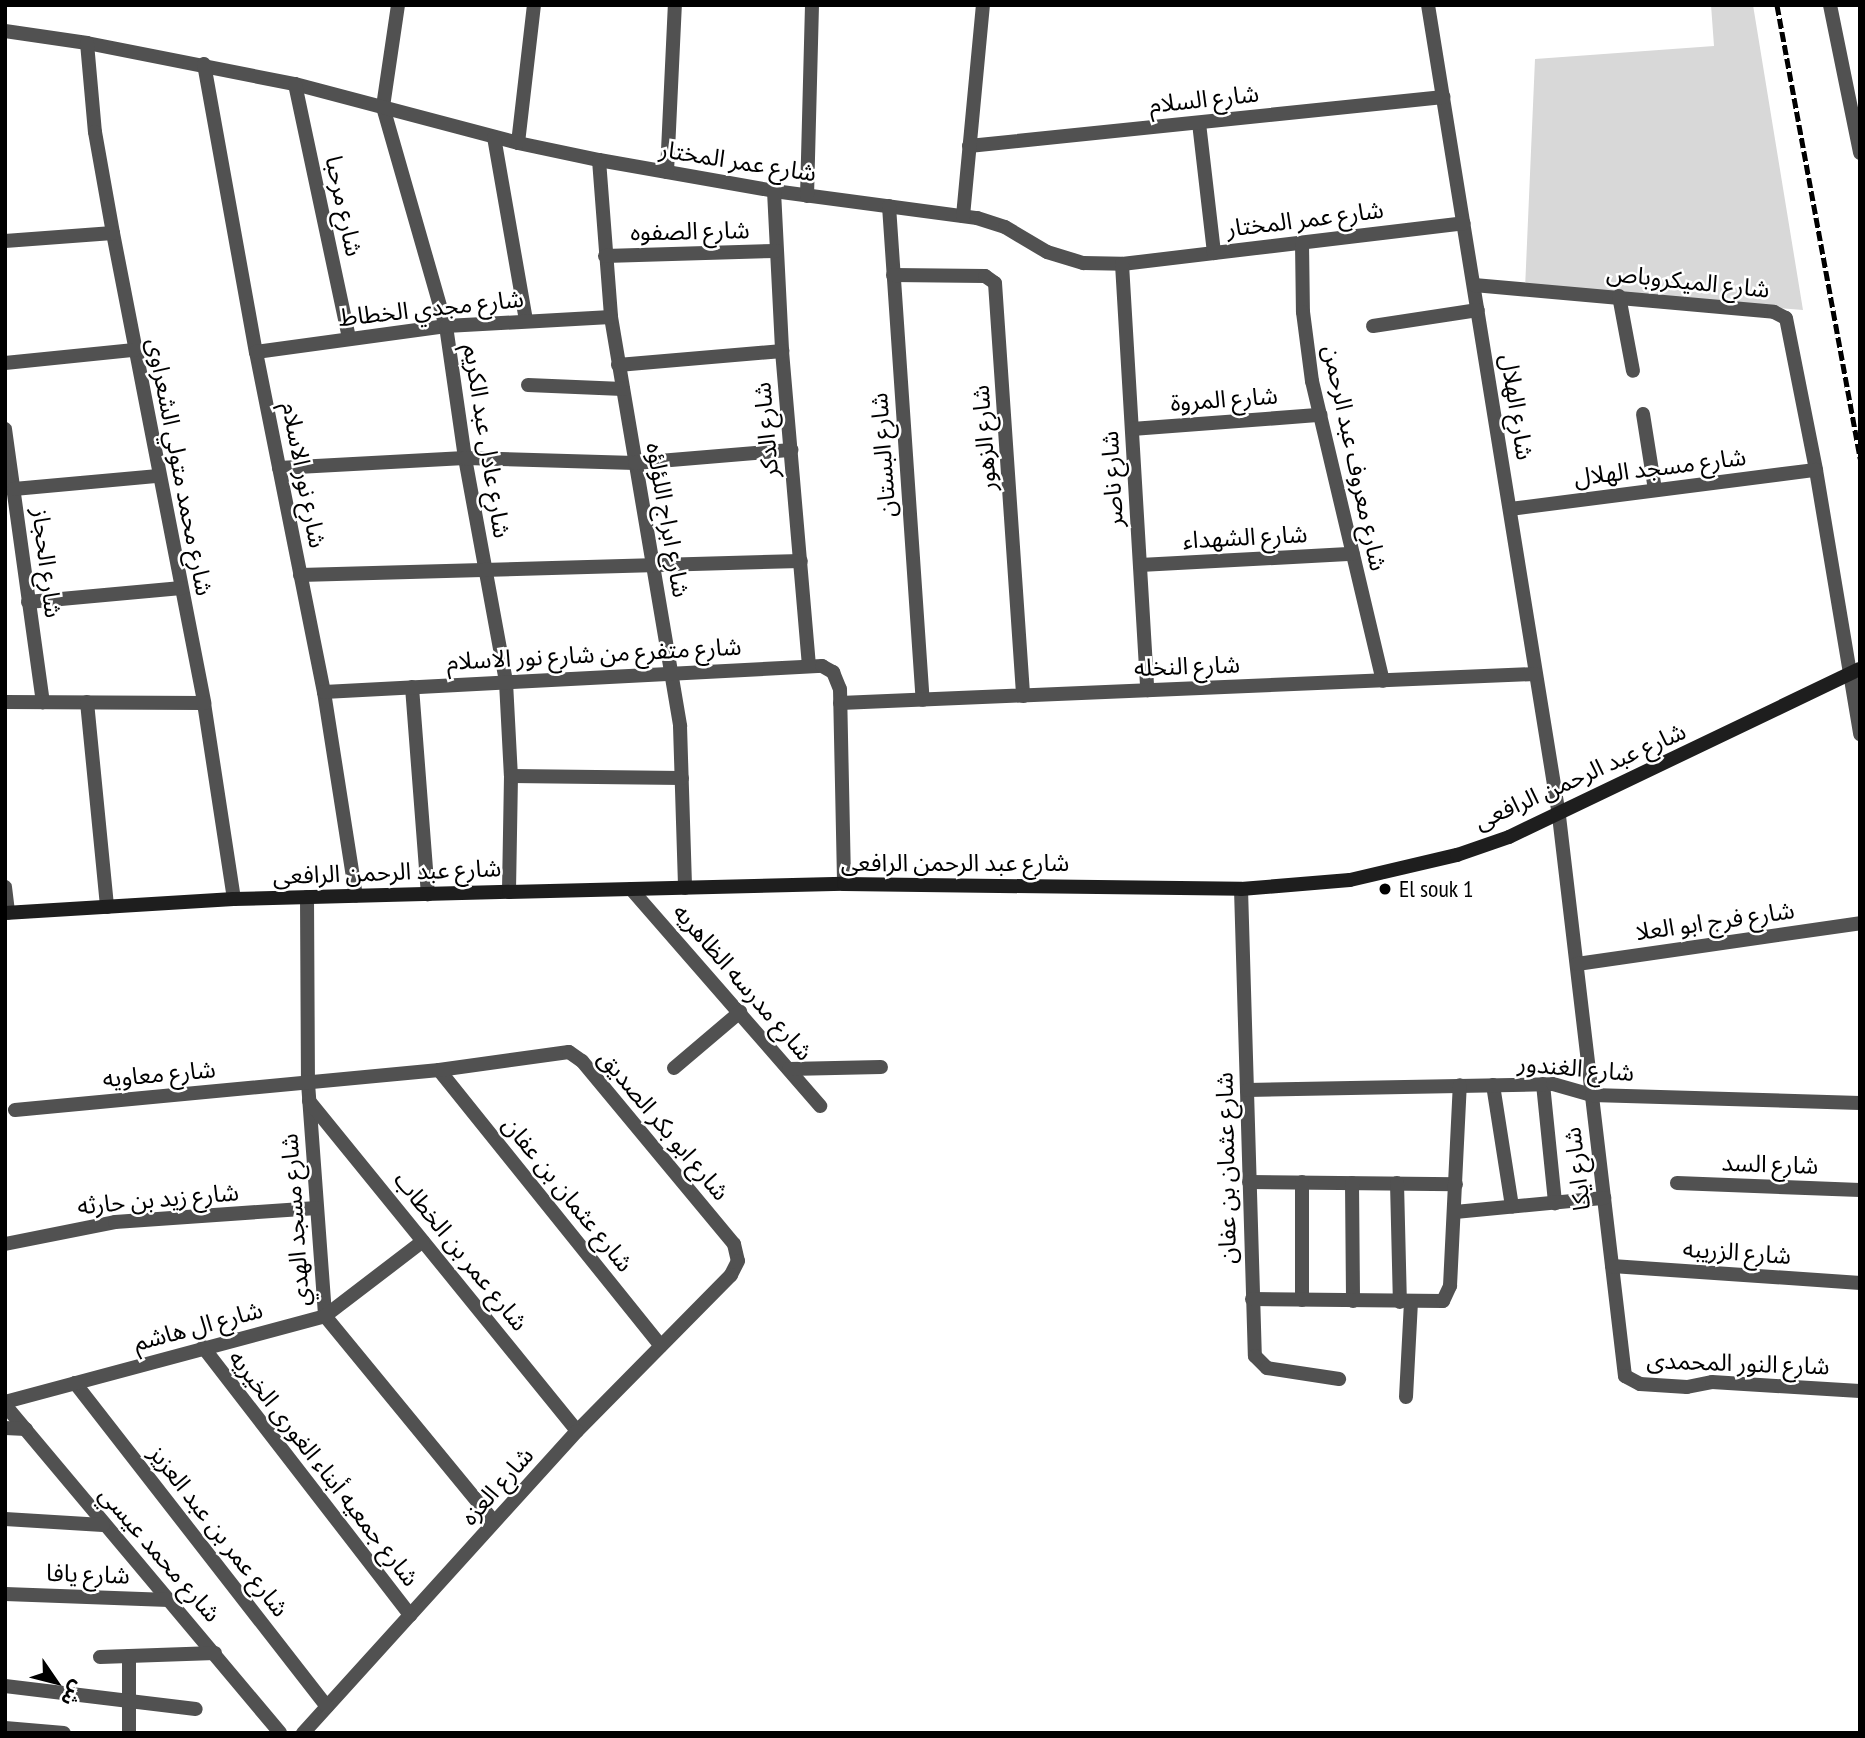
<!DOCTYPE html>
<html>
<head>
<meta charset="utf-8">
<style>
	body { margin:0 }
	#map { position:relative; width:1865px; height:1738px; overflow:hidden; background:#fff; font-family:"PT Sans Narrow","Noto Sans Arabic",sans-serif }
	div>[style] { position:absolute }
	.green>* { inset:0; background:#d8d8d8 }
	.street>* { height:14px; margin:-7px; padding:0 7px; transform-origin:7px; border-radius:7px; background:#515151 }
	.secondary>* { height:14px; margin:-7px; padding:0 7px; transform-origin:7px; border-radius:7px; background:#1e1e1e }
	.rail>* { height:5px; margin-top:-2.5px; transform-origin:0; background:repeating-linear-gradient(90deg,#000 0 10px,transparent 0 13.5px) }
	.dots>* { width:19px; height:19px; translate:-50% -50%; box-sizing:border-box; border:4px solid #fff; border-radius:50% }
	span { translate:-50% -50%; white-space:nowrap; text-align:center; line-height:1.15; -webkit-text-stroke:5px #fff; paint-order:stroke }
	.street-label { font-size:24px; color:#000 }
	.poi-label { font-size:24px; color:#000 }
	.left { translate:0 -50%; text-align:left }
	.frame { position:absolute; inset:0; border:7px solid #000; pointer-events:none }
	.north { position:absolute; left:21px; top:1647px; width:70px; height:70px; -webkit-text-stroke:5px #fff; paint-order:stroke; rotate:125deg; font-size:19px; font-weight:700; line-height:28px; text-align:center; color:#000 }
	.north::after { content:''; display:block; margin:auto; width:24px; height:32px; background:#000; clip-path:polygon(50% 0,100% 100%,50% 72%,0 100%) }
</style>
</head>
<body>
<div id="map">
	<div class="green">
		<div style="clip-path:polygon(1711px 5px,1753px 5px,1803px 310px,1525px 289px,1535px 59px,1714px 46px)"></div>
	</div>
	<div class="street">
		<div style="left:398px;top:5px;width:103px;rotate:98.4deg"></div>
		<div style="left:383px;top:107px;width:228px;rotate:74deg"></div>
		<div style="left:446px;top:326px;width:133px;rotate:81.8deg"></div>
		<div style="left:465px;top:458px;width:228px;rotate:79.6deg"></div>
		<div style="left:506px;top:682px;width:94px;rotate:87deg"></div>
		<div style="left:511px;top:776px;width:116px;rotate:91deg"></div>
		<div style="left:1428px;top:5px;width:822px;rotate:80.82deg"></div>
		<div style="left:1559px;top:816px;width:564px;rotate:83.28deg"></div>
		<div style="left:1625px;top:1376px;width:17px;rotate:28deg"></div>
		<div style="left:1640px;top:1384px;width:47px;rotate:3.7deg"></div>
		<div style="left:1687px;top:1387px;width:25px;rotate:-11deg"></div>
		<div style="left:1712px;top:1382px;width:148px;rotate:3.5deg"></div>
		<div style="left:1830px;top:5px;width:151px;rotate:78.5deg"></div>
		<div style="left:5px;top:31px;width:83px;rotate:8.3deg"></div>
		<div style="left:87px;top:43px;width:212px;rotate:11.2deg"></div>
		<div style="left:295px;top:84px;width:231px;rotate:14.8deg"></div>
		<div style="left:518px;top:143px;width:83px;rotate:11.9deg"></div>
		<div style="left:599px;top:160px;width:178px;rotate:10deg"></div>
		<div style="left:774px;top:191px;width:205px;rotate:7.6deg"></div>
		<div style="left:977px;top:218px;width:29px;rotate:18deg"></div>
		<div style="left:1005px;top:227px;width:49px;rotate:30.8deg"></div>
		<div style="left:1047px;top:252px;width:38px;rotate:17deg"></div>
		<div style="left:1083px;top:263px;width:39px;rotate:1deg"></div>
		<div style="left:1122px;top:264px;width:344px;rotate:-6.8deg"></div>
		<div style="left:87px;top:43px;width:89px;rotate:84.9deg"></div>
		<div style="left:95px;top:132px;width:103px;rotate:79.9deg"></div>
		<div style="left:113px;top:233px;width:479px;rotate:79deg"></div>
		<div style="left:204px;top:703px;width:198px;rotate:81.3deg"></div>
		<div style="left:204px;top:64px;width:293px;rotate:79.8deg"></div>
		<div style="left:256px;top:352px;width:347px;rotate:78.7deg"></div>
		<div style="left:324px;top:692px;width:206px;rotate:81.1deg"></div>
		<div style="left:295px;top:84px;width:260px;rotate:78deg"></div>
		<div style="left:1199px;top:123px;width:131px;rotate:83.4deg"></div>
		<div style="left:494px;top:137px;width:186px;rotate:80.1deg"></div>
		<div style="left:518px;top:143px;width:139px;rotate:-83.4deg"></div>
		<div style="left:969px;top:146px;width:477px;rotate:-5.9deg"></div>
		<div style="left:599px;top:160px;width:157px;rotate:85.6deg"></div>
		<div style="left:611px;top:317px;width:415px;rotate:80.4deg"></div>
		<div style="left:680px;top:726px;width:162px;rotate:88.2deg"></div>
		<div style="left:667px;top:172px;width:167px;rotate:-87.3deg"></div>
		<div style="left:774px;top:191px;width:160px;rotate:87.1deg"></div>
		<div style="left:782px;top:351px;width:315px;rotate:85.1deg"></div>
		<div style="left:807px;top:196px;width:191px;rotate:-88.5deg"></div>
		<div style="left:889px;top:206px;width:495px;rotate:86.1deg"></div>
		<div style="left:963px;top:216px;width:212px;rotate:-84.6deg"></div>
		<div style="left:5px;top:241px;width:108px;rotate:-4.2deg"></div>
		<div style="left:1302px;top:243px;width:69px;rotate:89.2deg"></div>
		<div style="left:1303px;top:312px;width:70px;rotate:82.6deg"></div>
		<div style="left:1312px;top:381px;width:308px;rotate:76.7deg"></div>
		<div style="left:605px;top:256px;width:171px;rotate:-1.7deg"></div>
		<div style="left:1122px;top:264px;width:427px;rotate:86.6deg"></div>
		<div style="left:893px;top:275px;width:92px;rotate:0.6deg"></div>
		<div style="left:985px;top:276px;width:12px;rotate:35deg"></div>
		<div style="left:995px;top:283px;width:414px;rotate:86.1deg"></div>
		<div style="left:1474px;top:285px;width:301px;rotate:5.1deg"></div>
		<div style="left:1774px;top:312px;width:13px;rotate:27deg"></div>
		<div style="left:1786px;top:318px;width:155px;rotate:78.8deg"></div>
		<div style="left:1816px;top:470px;width:268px;rotate:80.5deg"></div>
		<div style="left:1619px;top:296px;width:76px;rotate:79.4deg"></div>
		<div style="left:1373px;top:326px;width:106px;rotate:-8.7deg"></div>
		<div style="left:256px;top:352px;width:192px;rotate:-7.8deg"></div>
		<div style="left:446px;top:326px;width:165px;rotate:-3.1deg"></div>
		<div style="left:5px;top:363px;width:130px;rotate:-5.8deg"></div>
		<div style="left:618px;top:365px;width:165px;rotate:-4.9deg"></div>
		<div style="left:528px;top:385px;width:95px;rotate:2.4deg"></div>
		<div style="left:1643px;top:414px;width:77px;rotate:81deg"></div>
		<div style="left:5px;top:429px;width:276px;rotate:82.1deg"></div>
		<div style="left:1132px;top:429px;width:189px;rotate:-4.3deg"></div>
		<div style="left:279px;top:468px;width:186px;rotate:-3.1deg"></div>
		<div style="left:465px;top:458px;width:170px;rotate:1.7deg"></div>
		<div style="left:635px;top:463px;width:157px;rotate:-4.8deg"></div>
		<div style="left:14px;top:489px;width:145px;rotate:-5.2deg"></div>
		<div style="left:1510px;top:509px;width:308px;rotate:-7.3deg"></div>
		<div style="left:1140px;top:565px;width:213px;rotate:-3deg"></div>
		<div style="left:300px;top:575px;width:501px;rotate:-1.6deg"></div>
		<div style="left:28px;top:602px;width:154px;rotate:-5.2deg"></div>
		<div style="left:412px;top:687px;width:208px;rotate:85.6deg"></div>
		<div style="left:324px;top:692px;width:499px;rotate:-3deg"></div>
		<div style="left:822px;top:666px;width:13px;rotate:29deg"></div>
		<div style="left:833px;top:672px;width:18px;rotate:68deg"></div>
		<div style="left:840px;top:689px;width:195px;rotate:88.8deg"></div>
		<div style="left:5px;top:702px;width:199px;rotate:0.3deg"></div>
		<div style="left:87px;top:702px;width:206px;rotate:84.4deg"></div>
		<div style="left:840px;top:703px;width:696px;rotate:-2.39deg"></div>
		<div style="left:511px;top:776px;width:171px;rotate:0.7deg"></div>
		<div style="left:5px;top:887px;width:26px;rotate:83deg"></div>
		<div style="left:631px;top:889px;width:288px;rotate:48.9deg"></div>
		<div style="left:1241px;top:889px;width:467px;rotate:88.3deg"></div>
		<div style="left:1255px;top:1356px;width:17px;rotate:45deg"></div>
		<div style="left:1267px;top:1368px;width:73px;rotate:8.7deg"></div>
		<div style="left:307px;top:897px;width:186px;rotate:89.7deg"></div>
		<div style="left:308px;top:1083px;width:234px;rotate:85.8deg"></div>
		<div style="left:325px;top:1316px;width:266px;rotate:50.6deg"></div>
		<div style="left:1577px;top:964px;width:286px;rotate:-8.2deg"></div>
		<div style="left:674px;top:1068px;width:87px;rotate:-40.3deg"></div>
		<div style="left:789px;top:1069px;width:92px;rotate:-1.2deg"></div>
		<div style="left:439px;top:1070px;width:354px;rotate:51.2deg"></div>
		<div style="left:1543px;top:1084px;width:120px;rotate:84.2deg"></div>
		<div style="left:1493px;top:1085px;width:123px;rotate:81.1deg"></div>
		<div style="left:1247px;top:1090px;width:306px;rotate:-1.1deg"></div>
		<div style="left:1553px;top:1084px;width:41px;rotate:15.8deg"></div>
		<div style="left:1592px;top:1095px;width:268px;rotate:1.7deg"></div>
		<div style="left:309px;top:1101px;width:425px;rotate:50.9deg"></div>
		<div style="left:15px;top:1110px;width:426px;rotate:-5.4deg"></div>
		<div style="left:439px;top:1070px;width:131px;rotate:-7.9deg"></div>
		<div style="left:569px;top:1052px;width:16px;rotate:35deg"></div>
		<div style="left:582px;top:1061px;width:238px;rotate:50.3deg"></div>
		<div style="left:734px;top:1244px;width:17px;rotate:77deg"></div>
		<div style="left:738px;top:1261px;width:16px;rotate:117deg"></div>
		<div style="left:731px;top:1275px;width:219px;rotate:134.6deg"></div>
		<div style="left:577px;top:1431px;width:408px;rotate:132.2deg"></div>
		<div style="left:1249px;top:1182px;width:207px;rotate:0.6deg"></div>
		<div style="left:1302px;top:1182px;width:118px;rotate:90deg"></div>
		<div style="left:1352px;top:1183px;width:118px;rotate:89.5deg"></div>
		<div style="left:1397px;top:1183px;width:119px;rotate:88.6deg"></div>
		<div style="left:1677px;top:1183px;width:183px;rotate:2.2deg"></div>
		<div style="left:1455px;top:1212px;width:150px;rotate:-5.4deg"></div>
		<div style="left:5px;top:1244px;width:112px;rotate:-11.3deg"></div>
		<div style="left:115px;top:1222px;width:202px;rotate:-4deg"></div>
		<div style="left:1612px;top:1266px;width:249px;rotate:3.9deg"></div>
		<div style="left:1252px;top:1299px;width:191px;rotate:0.6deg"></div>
		<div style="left:1443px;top:1301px;width:17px;rotate:-65deg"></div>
		<div style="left:1450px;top:1286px;width:201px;rotate:-87.2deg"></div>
		<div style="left:203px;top:1347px;width:339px;rotate:52.3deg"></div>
		<div style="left:75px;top:1383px;width:410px;rotate:52.1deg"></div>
		<div style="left:1406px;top:1397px;width:94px;rotate:-87deg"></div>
		<div style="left:5px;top:1402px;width:331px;rotate:-15deg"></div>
		<div style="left:325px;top:1316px;width:123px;rotate:-37.4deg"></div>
		<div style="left:5px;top:1405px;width:428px;rotate:50deg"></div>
		<div style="left:5px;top:1428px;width:21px;rotate:3deg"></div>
		<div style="left:5px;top:1519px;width:98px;rotate:3.5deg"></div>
		<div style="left:5px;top:1594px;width:164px;rotate:2.1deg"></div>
		<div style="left:129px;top:1656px;width:77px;rotate:90deg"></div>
		<div style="left:100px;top:1657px;width:115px;rotate:-2deg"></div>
		<div style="left:5px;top:1686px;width:192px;rotate:6.9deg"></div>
		<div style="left:5px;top:1728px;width:59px;rotate:4.8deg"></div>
	</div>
	<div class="secondary">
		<div style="left:5px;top:913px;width:229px;rotate:-3.5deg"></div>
		<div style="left:234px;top:899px;width:275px;rotate:-1.5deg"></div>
		<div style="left:509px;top:892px;width:335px;rotate:-1.4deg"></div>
		<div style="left:844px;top:884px;width:397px;rotate:0.7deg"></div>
		<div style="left:1241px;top:889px;width:109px;rotate:-4.7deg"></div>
		<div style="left:1350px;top:880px;width:110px;rotate:-13.2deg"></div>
		<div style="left:1457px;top:855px;width:55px;rotate:-19.1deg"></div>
		<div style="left:1509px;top:837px;width:389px;rotate:-25.6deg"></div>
	</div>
	<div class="rail">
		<div style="left:1777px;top:5px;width:461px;rotate:79.6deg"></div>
	</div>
	<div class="dots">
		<div style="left:1385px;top:889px;background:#000"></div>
	</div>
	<div class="street-label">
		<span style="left:1204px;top:99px;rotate:-6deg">شارع السلام</span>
		<span style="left:738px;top:161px;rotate:9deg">شارع عمر المختار</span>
		<span style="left:344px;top:206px;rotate:78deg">شارع مرحبا</span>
		<span style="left:1305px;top:219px;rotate:-7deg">شارع عمر المختار</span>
		<span style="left:690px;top:231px;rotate:-1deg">شارع الصفوه</span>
		<span style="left:1688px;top:281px;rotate:6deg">شارع الميكروباص</span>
		<span style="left:431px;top:308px;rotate:-6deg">شارع مجدي الخطاط</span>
		<span style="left:1224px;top:399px;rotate:-4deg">شارع المروة</span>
		<span style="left:1517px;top:407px;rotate:81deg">شارع الهلال</span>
		<span style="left:766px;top:430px;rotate:-95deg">شارع الدكر</span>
		<span style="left:984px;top:438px;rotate:-94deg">شارع الزهور</span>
		<span style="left:487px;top:441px;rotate:81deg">شارع عادل عبد الكريم</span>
		<span style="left:883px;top:455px;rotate:-94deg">شارع البستان</span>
		<span style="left:1355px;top:458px;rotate:78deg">شارع معروف عبد الرحمن</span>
		<span style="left:180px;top:467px;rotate:79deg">شارع محمد متولي الشعراوى</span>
		<span style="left:1660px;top:467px;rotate:-7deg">شارع مسجد الهلال</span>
		<span style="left:304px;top:475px;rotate:79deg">شارع نور الاسلام</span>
		<span style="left:1112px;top:479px;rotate:-93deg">شارع ناصر</span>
		<span style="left:668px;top:520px;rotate:80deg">شارع ابراج اللؤلؤه</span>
		<span style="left:1245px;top:537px;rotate:-3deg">شارع الشهداء</span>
		<span style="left:47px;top:563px;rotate:83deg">شارع الحجاز</span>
		<span style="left:594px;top:654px;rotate:-3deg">شارع متفرع من شارع نور الاسلام</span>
		<span style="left:1187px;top:666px;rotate:-2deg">شارع النخله</span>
		<span style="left:1580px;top:776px;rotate:-24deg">شارع عبد الرحمن الرافعى</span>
		<span style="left:955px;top:863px">شارع عبد الرحمن الرافعى</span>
		<span style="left:387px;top:872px;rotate:-2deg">شارع عبد الرحمن الرافعى</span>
		<span style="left:1715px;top:921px;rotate:-8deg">شارع فرج ابو العلا</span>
		<span style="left:743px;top:982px;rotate:49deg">شارع مدرسه الظاهريه</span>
		<span style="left:1576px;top:1068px;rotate:5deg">شارع الغندور</span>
		<span style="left:159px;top:1074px;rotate:-5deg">شارع معاويه</span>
		<span style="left:664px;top:1125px;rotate:50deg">شارع ابو بكر الصديق</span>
		<span style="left:1770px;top:1164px;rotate:2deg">شارع السد</span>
		<span style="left:1226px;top:1168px;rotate:-91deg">شارع عثمان بن عفان</span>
		<span style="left:1577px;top:1169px;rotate:-97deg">شارع ايكا</span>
		<span style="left:568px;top:1194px;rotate:51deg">شارع عثمان بن عفان</span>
		<span style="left:158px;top:1199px;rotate:-5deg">شارع زيد بن حارثه</span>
		<span style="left:295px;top:1220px;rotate:-94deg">شارع مسجد الهدي</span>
		<span style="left:461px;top:1251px;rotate:51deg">شارع عمر بن الخطاب</span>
		<span style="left:1737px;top:1252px;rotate:4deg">شارع الزريبه</span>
		<span style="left:198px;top:1326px;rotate:-15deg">شارع ال هاشم</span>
		<span style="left:1738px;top:1363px;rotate:2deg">شارع النور المحمدى</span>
		<span style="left:324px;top:1468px;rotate:52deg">شارع جمعيه أبناء الغورى الخيريه</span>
		<span style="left:497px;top:1486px;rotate:-48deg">شارع العزه</span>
		<span style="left:219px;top:1531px;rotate:52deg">شارع عمر بن عبد العزيز</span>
		<span style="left:160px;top:1554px;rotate:49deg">شارع محمد عيسي</span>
		<span style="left:88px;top:1574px;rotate:2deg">شارع يافا</span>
	</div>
	<div class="poi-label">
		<span class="left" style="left:1399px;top:889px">El souk 1</span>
	</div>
	<div class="frame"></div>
	<div class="north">ش</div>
</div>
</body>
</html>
